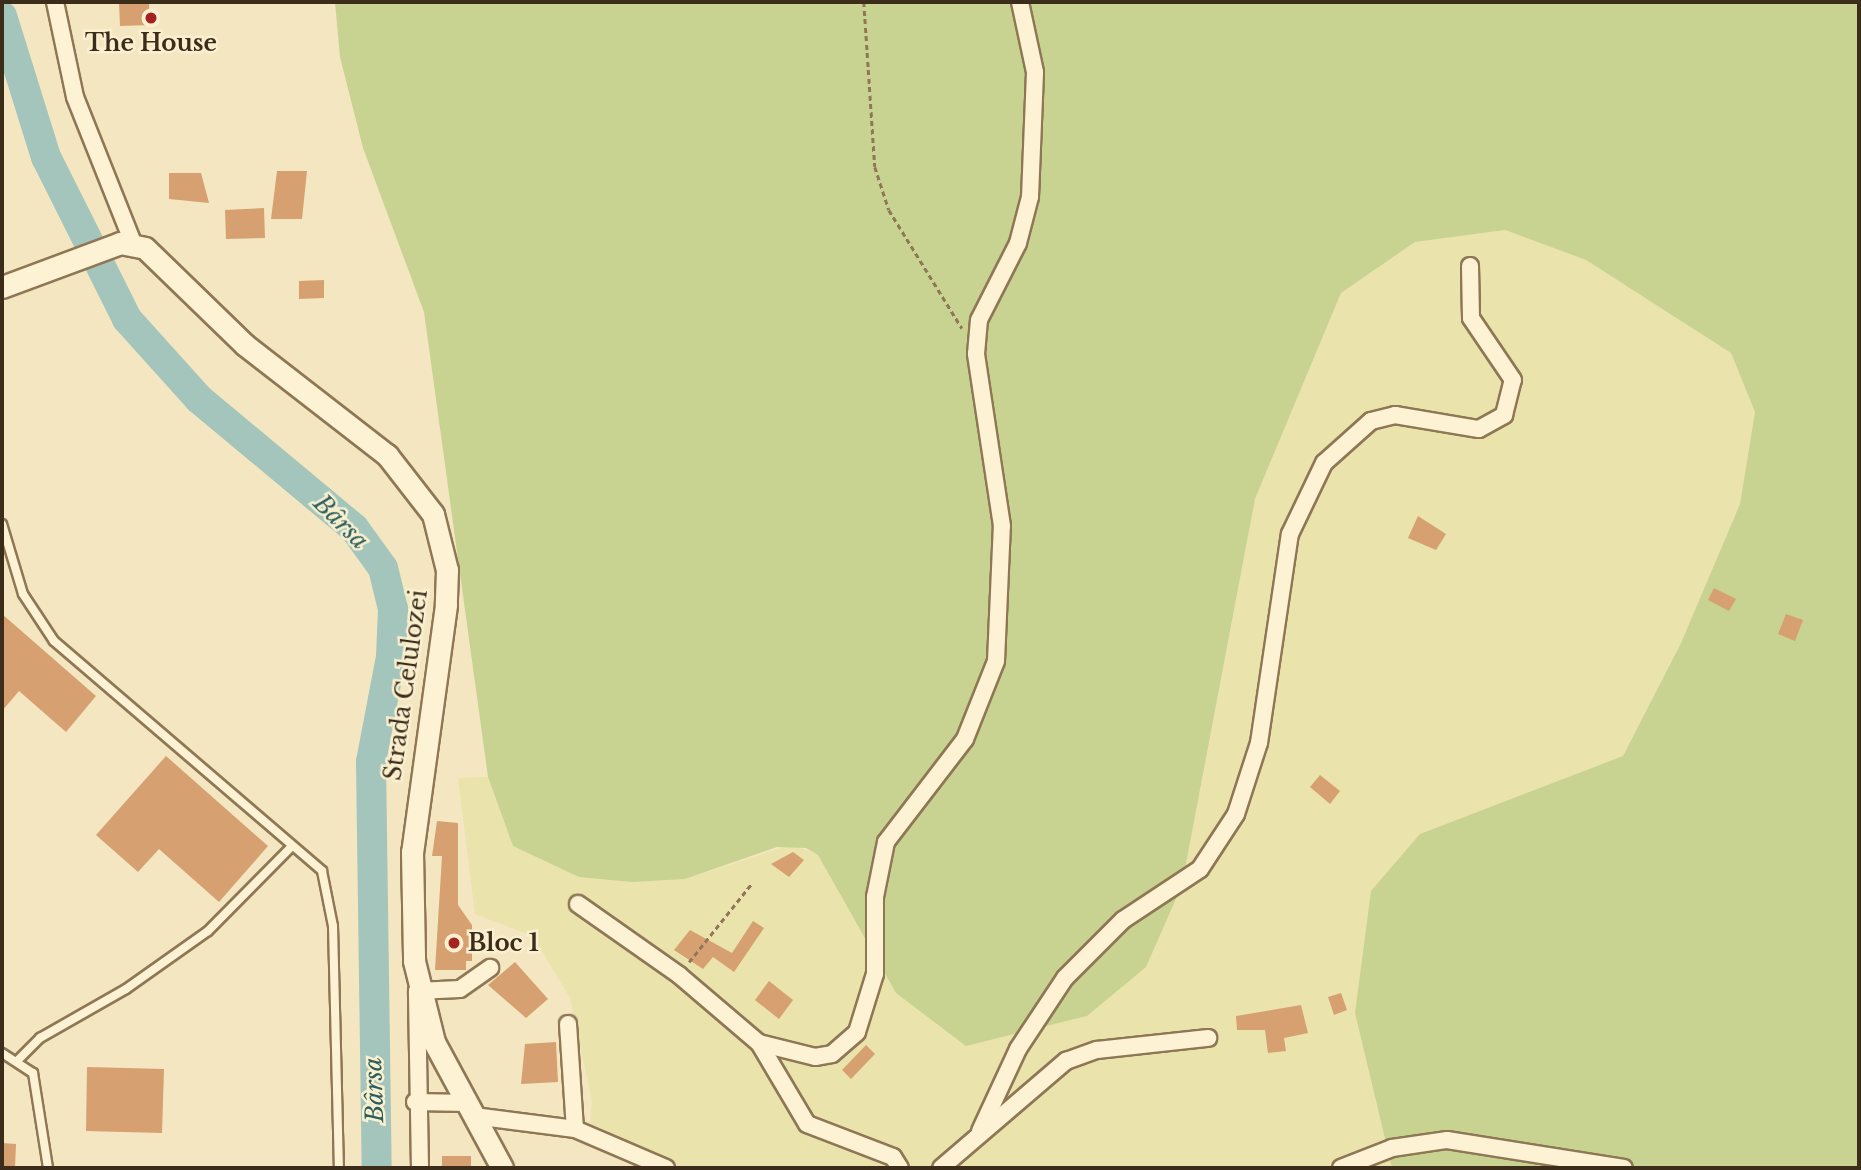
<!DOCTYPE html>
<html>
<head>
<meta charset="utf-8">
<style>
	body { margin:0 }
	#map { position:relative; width:1861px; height:1170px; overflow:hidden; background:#f3e6c0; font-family:"Libre Baskerville",serif }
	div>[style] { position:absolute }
	.farmland>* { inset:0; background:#eae3ac }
	.green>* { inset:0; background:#c8d392 }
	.river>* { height:30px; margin:-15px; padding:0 15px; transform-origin:15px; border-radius:15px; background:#a3c5bc }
	.building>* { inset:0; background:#d6a071 }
	.path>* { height:2.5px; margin-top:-1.25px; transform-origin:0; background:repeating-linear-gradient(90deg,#8f7755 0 5px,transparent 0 8.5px) }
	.roads { filter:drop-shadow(2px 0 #8f7755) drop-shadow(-2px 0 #8f7755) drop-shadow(0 2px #8f7755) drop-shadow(0 -2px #8f7755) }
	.service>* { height:8px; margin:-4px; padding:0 4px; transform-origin:4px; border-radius:4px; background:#fdf3d4 }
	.minor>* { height:16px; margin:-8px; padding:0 8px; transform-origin:8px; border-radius:8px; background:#fdf3d4 }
	.tertiary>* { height:21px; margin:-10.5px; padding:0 10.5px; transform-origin:10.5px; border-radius:10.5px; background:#fdf3d4 }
	.dots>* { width:19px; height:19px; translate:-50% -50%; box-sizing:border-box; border:4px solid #faf0d0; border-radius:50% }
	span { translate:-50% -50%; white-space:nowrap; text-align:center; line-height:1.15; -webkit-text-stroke:5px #faf0d0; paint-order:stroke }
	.poi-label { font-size:23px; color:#3c2d1b; font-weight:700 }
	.left { translate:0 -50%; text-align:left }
	.street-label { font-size:23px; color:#3c2d1b }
	.water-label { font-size:24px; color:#295e5d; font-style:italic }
	.frame { position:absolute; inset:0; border:4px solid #3c2d1b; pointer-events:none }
</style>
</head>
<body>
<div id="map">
	<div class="farmland">
		<div style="clip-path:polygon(1505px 230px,1586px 260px,1731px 353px,1755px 412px,1740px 504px,1681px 643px,1623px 756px,1420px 834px,1355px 1013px,1392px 1168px,679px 1168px,590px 1123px,592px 1101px,570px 998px,533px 936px,475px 914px,458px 778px,488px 777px,513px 846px,685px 879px,791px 845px,818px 854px,1182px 885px,1255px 499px,1341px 293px,1415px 242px)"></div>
	</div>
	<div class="green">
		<div style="clip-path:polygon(335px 2px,1859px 2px,1859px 1168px,1392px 1168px,1355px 1013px,1371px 891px,1420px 834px,1623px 756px,1681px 643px,1740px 504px,1755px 412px,1731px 353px,1586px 260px,1505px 230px,1415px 242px,1341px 293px,1255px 499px,1182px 885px,1146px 967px,1087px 1016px,966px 1046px,896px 993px,818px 855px,806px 848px,777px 847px,685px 879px,632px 882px,579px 877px,513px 846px,488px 777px,424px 312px,363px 148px,340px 57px)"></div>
	</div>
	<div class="river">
		<div style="left:2px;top:16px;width:148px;rotate:72.7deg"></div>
		<div style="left:46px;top:157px;width:181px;rotate:63.4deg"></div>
		<div style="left:127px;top:319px;width:108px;rotate:48deg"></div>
		<div style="left:199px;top:399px;width:202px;rotate:39.8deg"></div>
		<div style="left:354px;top:528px;width:49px;rotate:54.1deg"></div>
		<div style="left:383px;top:568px;width:42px;rotate:76.3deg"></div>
		<div style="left:393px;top:609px;width:48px;rotate:92.4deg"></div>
		<div style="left:391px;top:657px;width:107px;rotate:100.8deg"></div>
		<div style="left:371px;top:762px;width:406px;rotate:89.2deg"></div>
	</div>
	<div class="building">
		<div style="clip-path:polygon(119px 2px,149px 2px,150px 25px,120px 26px)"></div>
		<div style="clip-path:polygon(277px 171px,307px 171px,302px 219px,271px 219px)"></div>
		<div style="clip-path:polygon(169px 173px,201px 173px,209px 203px,169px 199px)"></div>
		<div style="clip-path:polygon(264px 208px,265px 238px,226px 239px,225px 210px)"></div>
		<div style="clip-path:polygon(324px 280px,324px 298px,299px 299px,299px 281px)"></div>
		<div style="clip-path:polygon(1418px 516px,1446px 534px,1436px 550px,1408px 538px)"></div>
		<div style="clip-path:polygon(1714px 588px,1736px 599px,1729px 611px,1708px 600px)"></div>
		<div style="clip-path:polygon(2px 614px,96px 696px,66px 732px,19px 691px,2px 711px)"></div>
		<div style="clip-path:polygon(1786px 614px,1803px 620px,1795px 641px,1778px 634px)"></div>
		<div style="clip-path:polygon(166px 756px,268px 846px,219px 902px,159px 849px,138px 872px,96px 835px)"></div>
		<div style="clip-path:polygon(1320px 775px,1340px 791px,1330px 804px,1310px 787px)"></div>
		<div style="clip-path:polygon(437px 821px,458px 823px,458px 905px,472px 925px,472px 961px,466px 961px,466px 970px,435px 970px,442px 856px,432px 856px)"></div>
		<div style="clip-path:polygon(793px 852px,804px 860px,789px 877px,771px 864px)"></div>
		<div style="clip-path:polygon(753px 921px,764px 928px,734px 972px,713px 957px,703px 969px,674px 950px,690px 930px,732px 953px)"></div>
		<div style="clip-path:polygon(515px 962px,548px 999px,526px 1018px,488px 985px)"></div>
		<div style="clip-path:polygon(769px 981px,793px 1000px,779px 1019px,755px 1000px)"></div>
		<div style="clip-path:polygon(1341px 993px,1347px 1010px,1334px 1015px,1328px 997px)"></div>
		<div style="clip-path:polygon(1301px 1005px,1308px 1033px,1284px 1038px,1286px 1051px,1268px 1053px,1265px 1030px,1237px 1030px,1236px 1016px)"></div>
		<div style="clip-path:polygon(556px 1042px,558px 1082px,521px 1084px,525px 1044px)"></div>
		<div style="clip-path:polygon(866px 1045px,875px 1054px,851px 1079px,842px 1070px)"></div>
		<div style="clip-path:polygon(87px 1067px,164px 1069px,162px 1133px,86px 1131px)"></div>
		<div style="clip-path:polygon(2px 1143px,16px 1144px,15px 1168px,2px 1168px)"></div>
		<div style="clip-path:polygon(442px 1156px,471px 1156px,471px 1168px,442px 1168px)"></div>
	</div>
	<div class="path">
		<div style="left:864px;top:2px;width:165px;rotate:86.2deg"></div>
		<div style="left:875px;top:167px;width:45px;rotate:72deg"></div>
		<div style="left:889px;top:210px;width:139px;rotate:58.3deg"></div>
		<div style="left:689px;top:962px;width:101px;rotate:-51.4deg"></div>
	</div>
	<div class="roads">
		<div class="service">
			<div style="left:2px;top:524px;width:73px;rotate:73.3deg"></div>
			<div style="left:23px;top:594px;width:56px;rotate:56.6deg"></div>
			<div style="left:54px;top:641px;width:353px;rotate:40.6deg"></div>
			<div style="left:322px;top:871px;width:56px;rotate:78.7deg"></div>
			<div style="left:333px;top:926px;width:242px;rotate:88.6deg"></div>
			<div style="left:2px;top:1053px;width:37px;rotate:33deg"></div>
			<div style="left:33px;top:1073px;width:96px;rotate:81deg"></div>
			<div style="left:19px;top:1059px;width:30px;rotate:-45deg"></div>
			<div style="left:40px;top:1038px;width:99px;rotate:-29.7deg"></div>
			<div style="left:126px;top:989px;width:100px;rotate:-35.3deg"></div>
			<div style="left:208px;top:931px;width:117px;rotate:-45.3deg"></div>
		</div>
		<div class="minor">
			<div style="left:55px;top:2px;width:97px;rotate:78.1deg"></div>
			<div style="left:75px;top:97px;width:157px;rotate:68.3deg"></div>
			<div style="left:578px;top:904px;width:123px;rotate:35.1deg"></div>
			<div style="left:679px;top:975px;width:105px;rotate:40.4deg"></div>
			<div style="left:759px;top:1043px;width:94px;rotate:59.3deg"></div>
			<div style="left:807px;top:1124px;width:92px;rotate:21deg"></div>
			<div style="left:893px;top:1157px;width:13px;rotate:58deg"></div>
			<div style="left:568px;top:1024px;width:105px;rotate:86.2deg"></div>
			<div style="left:759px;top:1043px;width:58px;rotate:14deg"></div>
			<div style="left:815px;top:1057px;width:17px;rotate:-10deg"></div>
			<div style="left:832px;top:1054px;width:33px;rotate:-41deg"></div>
			<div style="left:857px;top:1032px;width:61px;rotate:-72.8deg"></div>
			<div style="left:875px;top:974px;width:77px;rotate:-90deg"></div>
			<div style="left:875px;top:897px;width:56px;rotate:-78.7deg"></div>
			<div style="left:886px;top:842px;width:130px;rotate:-52.5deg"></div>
			<div style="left:965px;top:739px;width:84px;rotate:-68.3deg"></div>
			<div style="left:996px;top:661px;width:135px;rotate:-87.5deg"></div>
			<div style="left:1002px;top:526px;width:174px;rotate:-98.6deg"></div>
			<div style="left:976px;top:354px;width:34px;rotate:-85deg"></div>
			<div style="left:979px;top:320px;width:86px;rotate:-63.1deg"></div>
			<div style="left:1018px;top:243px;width:48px;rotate:-75.4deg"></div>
			<div style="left:1030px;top:197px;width:125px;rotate:-87.7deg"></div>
			<div style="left:1035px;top:72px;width:72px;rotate:-102.1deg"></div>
			<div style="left:415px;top:1102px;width:52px;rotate:1.1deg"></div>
			<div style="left:474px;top:1116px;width:102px;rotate:7.3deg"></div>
			<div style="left:575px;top:1129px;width:99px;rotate:23.2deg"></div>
			<div style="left:980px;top:1131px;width:90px;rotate:-65.1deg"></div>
			<div style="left:1018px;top:1049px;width:85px;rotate:-56.5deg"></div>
			<div style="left:1065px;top:978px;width:82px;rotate:-45deg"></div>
			<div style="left:1123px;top:920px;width:92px;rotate:-33.5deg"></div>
			<div style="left:1200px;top:869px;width:66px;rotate:-56.8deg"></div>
			<div style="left:1236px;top:814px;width:75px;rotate:-72.1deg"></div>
			<div style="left:1259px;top:743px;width:211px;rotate:-81.6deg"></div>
			<div style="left:1290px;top:534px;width:79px;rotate:-64.4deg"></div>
			<div style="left:1324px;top:463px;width:63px;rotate:-41.8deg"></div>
			<div style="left:1371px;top:421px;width:25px;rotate:-14deg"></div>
			<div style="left:1395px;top:415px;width:85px;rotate:9.5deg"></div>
			<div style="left:1479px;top:429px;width:29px;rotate:-29deg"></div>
			<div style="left:1504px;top:415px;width:36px;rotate:-76deg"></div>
			<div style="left:1513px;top:380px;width:75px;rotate:-124.1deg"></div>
			<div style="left:1471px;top:318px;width:52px;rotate:-91.1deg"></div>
			<div style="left:420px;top:1168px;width:177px;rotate:-91deg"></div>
			<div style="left:417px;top:991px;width:43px;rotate:-2.7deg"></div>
			<div style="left:460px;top:989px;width:37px;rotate:-35deg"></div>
			<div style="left:941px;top:1168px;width:165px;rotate:-40.6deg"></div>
			<div style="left:1066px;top:1061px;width:33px;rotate:-20deg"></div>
			<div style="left:1097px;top:1050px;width:112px;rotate:-6.2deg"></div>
			<div style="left:1341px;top:1168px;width:55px;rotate:-21.4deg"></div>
			<div style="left:1392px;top:1148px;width:56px;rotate:-8.3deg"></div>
			<div style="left:1447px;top:1140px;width:179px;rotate:9deg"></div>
		</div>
		<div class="tertiary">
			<div style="left:2px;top:287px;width:126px;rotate:-20.4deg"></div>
			<div style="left:120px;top:243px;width:25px;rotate:11deg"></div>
			<div style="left:145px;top:248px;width:139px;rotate:44.1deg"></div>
			<div style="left:245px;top:345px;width:180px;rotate:37.8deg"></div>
			<div style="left:387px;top:455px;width:75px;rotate:52.1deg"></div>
			<div style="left:433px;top:514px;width:58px;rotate:76deg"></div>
			<div style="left:447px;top:570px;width:35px;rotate:92deg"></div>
			<div style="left:446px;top:605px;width:249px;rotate:97.8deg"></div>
			<div style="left:412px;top:852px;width:109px;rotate:88.9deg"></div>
			<div style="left:414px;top:961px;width:83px;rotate:76.1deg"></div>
			<div style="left:434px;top:1042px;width:143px;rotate:61.6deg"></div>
		</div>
	</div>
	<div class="dots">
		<div style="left:151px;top:18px;background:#a5231e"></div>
		<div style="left:454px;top:943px;background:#a5231e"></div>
	</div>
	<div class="poi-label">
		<span style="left:151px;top:43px">The House</span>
		<span class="left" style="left:468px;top:943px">Bloc 1</span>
	</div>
	<div class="street-label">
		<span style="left:406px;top:685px;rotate:-82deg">Strada Celulozei</span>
	</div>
	<div class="water-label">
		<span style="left:341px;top:522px;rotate:45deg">Bârsa</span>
		<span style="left:374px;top:1090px;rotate:-92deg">Bârsa</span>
	</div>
	<div class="frame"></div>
</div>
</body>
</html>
